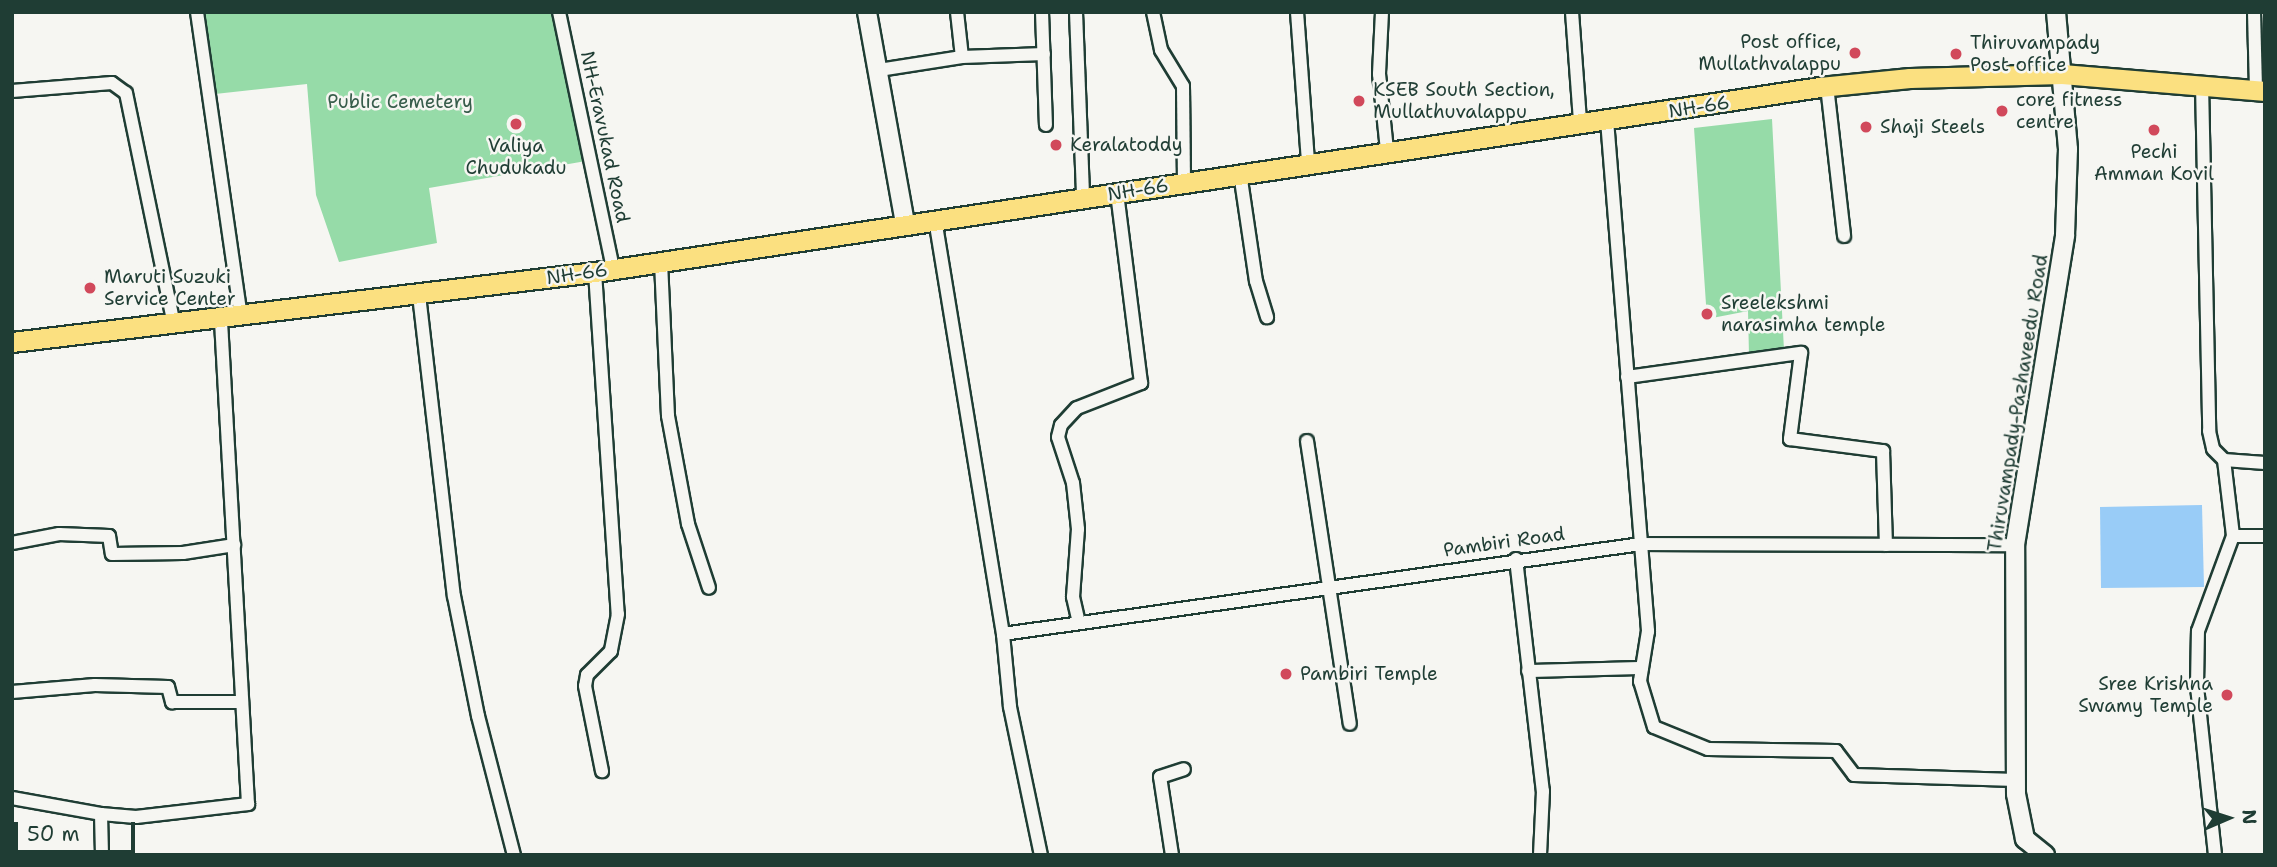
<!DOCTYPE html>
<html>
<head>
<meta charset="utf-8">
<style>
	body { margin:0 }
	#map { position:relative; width:2277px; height:867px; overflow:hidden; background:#f6f6f2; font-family:"Shantell Sans",sans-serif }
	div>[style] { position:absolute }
	.green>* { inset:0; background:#96dba8 }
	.water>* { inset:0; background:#99ccf7 }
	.roads { filter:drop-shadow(2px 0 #1f3d34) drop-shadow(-2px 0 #1f3d34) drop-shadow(0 2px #1f3d34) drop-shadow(0 -2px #1f3d34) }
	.minor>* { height:12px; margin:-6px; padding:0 6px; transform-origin:6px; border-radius:6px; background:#f6f6f2 }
	.secondary>* { height:18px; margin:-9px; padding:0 9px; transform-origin:9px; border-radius:9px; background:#f6f6f2 }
	.primary>* { height:19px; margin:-9.5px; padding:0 9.5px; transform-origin:9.5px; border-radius:9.5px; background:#fbe080 }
	.dots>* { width:19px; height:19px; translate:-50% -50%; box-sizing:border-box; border:4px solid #f6f6f2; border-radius:50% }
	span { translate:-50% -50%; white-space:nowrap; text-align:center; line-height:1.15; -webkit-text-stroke:5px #f6f6f2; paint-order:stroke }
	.poi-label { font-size:19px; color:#1f3d34 }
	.right { translate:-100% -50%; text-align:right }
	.left { translate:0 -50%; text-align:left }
	.park-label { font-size:19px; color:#375d4b }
	.street-label { font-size:19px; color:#1f3d34 }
	.frame { position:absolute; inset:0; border:14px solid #1f3d34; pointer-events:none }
	.north { position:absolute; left:2193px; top:783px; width:70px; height:70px; -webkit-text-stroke:5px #f6f6f2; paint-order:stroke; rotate:87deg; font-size:19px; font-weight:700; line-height:28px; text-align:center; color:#1f3d34 }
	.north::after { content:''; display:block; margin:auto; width:24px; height:32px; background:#1f3d34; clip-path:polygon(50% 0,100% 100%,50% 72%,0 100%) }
	.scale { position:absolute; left:14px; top:822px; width:121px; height:32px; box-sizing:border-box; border:4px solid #1f3d34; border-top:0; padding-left:9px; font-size:21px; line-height:24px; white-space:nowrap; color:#1f3d34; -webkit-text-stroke:5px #f6f6f2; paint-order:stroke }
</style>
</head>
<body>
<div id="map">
	<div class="green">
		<div style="clip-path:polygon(203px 12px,555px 12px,586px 161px,429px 188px,437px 243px,339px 262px,316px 195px,307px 84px,215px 94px)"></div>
		<div style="clip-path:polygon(1772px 119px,1784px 350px,1749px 356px,1748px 311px,1707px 319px,1694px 128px)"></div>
	</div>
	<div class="water">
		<div style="clip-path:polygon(2202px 505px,2204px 587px,2101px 588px,2100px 507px)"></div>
	</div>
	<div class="roads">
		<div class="minor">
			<div style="left:197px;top:12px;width:308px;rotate:81.8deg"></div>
			<div style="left:559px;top:12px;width:263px;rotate:78.1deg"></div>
			<div style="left:957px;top:12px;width:45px;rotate:83.7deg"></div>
			<div style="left:1042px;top:12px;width:113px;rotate:88deg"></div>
			<div style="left:1076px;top:12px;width:185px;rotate:87.8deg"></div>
			<div style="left:1153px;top:12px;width:39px;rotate:78deg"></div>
			<div style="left:1161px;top:50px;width:42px;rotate:58.6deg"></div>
			<div style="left:1183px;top:86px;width:96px;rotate:89.4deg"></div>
			<div style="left:1297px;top:12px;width:151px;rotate:85.8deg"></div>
			<div style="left:1382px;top:12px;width:62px;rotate:92.8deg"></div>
			<div style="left:1379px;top:74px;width:76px;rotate:84deg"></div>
			<div style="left:1572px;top:12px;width:110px;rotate:85.8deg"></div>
			<div style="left:2254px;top:12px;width:78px;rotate:88.5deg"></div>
			<div style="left:879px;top:70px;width:84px;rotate:-8.9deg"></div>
			<div style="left:962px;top:57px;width:82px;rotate:-2.1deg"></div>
			<div style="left:2202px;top:84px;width:347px;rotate:88.8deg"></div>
			<div style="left:2209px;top:431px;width:18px;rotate:77deg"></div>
			<div style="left:2213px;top:449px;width:16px;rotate:45deg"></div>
			<div style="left:2224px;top:460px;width:77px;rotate:83.2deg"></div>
			<div style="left:2233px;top:536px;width:32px"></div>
			<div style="left:1827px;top:86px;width:151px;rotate:83.5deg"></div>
			<div style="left:12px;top:91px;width:100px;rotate:-4.6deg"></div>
			<div style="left:112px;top:83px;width:17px;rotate:36deg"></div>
			<div style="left:126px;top:93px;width:236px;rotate:78.3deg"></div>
			<div style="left:1607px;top:120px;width:513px;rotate:85.41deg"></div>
			<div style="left:1648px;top:631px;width:51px;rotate:99.1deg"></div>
			<div style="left:1640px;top:681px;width:48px;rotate:73.1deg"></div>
			<div style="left:1654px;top:727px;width:58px;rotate:22.2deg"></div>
			<div style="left:1708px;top:749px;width:128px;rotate:0.9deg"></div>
			<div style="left:1836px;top:751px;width:30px;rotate:53deg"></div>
			<div style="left:1854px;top:775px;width:162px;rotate:1.8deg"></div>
			<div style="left:1240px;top:173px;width:109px;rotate:81.6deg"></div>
			<div style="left:1256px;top:281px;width:38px;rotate:73deg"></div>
			<div style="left:935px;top:219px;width:421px;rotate:80.7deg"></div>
			<div style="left:1003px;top:634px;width:73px;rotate:84.5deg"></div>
			<div style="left:1010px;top:707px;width:151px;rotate:78.2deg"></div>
			<div style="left:661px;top:262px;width:154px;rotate:87.4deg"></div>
			<div style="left:668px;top:416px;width:110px;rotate:79.5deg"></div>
			<div style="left:688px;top:524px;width:67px;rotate:71.8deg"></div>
			<div style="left:595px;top:272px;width:343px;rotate:86.2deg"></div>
			<div style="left:618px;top:614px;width:38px;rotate:101deg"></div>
			<div style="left:611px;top:651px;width:34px;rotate:135deg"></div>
			<div style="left:587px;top:675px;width:11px;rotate:100deg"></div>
			<div style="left:585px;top:686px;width:87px;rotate:78.7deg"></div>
			<div style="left:419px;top:295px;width:303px;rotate:83.4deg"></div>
			<div style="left:454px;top:596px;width:122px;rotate:78.7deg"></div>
			<div style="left:478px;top:716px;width:144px;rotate:75.5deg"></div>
			<div style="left:1627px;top:377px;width:176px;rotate:-7.9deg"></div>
			<div style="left:1801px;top:353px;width:87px;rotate:97.3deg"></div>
			<div style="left:1790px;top:439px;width:94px;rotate:7.4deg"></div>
			<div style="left:1883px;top:451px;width:94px;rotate:88.2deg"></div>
			<div style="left:1307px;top:441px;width:286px;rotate:81.4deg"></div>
			<div style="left:2224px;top:460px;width:41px;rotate:4.2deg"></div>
			<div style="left:12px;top:543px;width:48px;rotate:-10.8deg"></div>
			<div style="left:59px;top:534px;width:50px;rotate:2.3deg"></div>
			<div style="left:109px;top:536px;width:18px;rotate:81deg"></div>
			<div style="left:112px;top:554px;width:71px;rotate:-0.8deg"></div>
			<div style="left:183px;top:553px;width:52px;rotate:-8.9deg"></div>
			<div style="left:1516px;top:559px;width:234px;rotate:83.4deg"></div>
			<div style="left:1543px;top:791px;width:64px;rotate:92.7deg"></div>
			<div style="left:1079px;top:623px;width:27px;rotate:-103deg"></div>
			<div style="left:1073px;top:597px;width:68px;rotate:-85.8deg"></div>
			<div style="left:1078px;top:529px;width:46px;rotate:-96.2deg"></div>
			<div style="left:1073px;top:483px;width:48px;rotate:-108.1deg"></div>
			<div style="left:1058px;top:437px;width:12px;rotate:-76deg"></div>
			<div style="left:1061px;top:425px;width:23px;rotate:-47deg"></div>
			<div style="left:1077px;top:408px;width:69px;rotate:-21.3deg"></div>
			<div style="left:1141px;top:383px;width:192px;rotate:-97.2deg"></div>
			<div style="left:1003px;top:634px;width:644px;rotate:-8.03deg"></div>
			<div style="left:1641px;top:544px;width:374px;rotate:0.2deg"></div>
			<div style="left:1528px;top:671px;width:114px;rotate:-1.5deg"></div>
			<div style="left:12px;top:692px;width:83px;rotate:-4.8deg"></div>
			<div style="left:95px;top:685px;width:73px;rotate:1.6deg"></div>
			<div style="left:168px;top:687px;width:16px;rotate:75deg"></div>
			<div style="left:172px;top:702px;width:70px"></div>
			<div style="left:12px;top:798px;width:90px;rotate:10.2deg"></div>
			<div style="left:102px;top:855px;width:41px;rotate:-91.4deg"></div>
			<div style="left:101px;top:814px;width:35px;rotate:5deg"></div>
			<div style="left:136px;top:817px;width:113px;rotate:-6.6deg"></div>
			<div style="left:248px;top:804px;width:487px;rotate:-93.2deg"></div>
			<div style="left:1172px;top:855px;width:79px;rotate:-98.7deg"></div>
			<div style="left:1160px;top:777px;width:25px;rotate:-18deg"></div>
			<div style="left:2215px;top:855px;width:170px;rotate:-96.1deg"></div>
			<div style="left:2197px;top:686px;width:55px;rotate:-89deg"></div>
			<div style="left:2198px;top:631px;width:101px;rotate:-69.8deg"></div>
		</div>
		<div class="secondary">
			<div style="left:867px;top:12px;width:215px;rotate:79.8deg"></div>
			<div style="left:2045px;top:855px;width:26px;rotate:-141deg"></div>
			<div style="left:2025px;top:839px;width:46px;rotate:-101.3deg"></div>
			<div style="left:2016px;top:794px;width:249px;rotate:-90.2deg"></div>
			<div style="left:2015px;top:545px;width:314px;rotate:-80.8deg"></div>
			<div style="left:2065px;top:235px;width:86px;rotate:-88deg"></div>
			<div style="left:2068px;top:149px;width:138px;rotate:-95deg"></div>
		</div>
		<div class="primary">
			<div style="left:12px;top:342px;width:587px;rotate:-6.85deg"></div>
			<div style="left:595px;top:272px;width:1239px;rotate:-8.59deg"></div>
			<div style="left:1820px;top:87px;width:90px;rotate:-5.7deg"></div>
			<div style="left:1910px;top:78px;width:152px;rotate:-1.5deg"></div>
			<div style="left:2062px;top:74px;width:204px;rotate:4.8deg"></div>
		</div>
	</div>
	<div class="dots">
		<div style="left:1855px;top:53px;background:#d1495b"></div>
		<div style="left:1956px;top:54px;background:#d1495b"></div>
		<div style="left:1359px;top:101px;background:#d1495b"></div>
		<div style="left:2002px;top:111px;background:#d1495b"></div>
		<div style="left:516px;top:124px;background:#d1495b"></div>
		<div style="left:1866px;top:127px;background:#d1495b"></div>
		<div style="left:2154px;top:130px;background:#d1495b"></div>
		<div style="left:1056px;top:145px;background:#d1495b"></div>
		<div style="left:90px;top:288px;background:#d1495b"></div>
		<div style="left:1707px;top:314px;background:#d1495b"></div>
		<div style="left:1286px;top:674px;background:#d1495b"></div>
		<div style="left:2227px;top:695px;background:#d1495b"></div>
	</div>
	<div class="poi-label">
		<span class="right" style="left:1841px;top:53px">Post office,<br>Mullathvalappu</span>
		<span class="left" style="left:1970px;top:54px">Thiruvampady<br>Post office</span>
		<span class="left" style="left:1373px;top:101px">KSEB South Section,<br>Mullathuvalappu</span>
		<span class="left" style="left:2016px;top:111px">core fitness<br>centre</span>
		<span class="left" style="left:1880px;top:127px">Shaji Steels</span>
		<span class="left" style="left:1070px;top:145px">Keralatoddy</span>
		<span style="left:516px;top:157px">Valiya<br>Chudukadu</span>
		<span style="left:2154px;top:163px">Pechi<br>Amman Kovil</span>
		<span class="left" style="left:104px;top:288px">Maruti Suzuki<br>Service Center</span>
		<span class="left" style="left:1721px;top:314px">Sreelekshmi<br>narasimha temple</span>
		<span class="left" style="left:1300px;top:674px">Pambiri Temple</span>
		<span class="right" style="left:2213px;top:695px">Sree Krishna<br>Swamy Temple</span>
	</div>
	<div class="park-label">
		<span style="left:400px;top:102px">Public Cemetery</span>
	</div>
	<div class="street-label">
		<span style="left:1699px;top:107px;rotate:-9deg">NH-66</span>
		<span style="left:605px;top:137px;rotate:78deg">NH-Eravukad Road</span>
		<span style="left:1138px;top:190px;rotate:-9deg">NH-66</span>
		<span style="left:577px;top:274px;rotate:-8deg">NH-66</span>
		<span style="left:2018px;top:403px;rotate:-81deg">Thiruvampady-Pazhaveedu Road</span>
		<span style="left:1504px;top:542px;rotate:-8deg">Pambiri Road</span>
	</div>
	<div class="frame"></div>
	<div class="north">N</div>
	<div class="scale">50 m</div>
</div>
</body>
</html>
